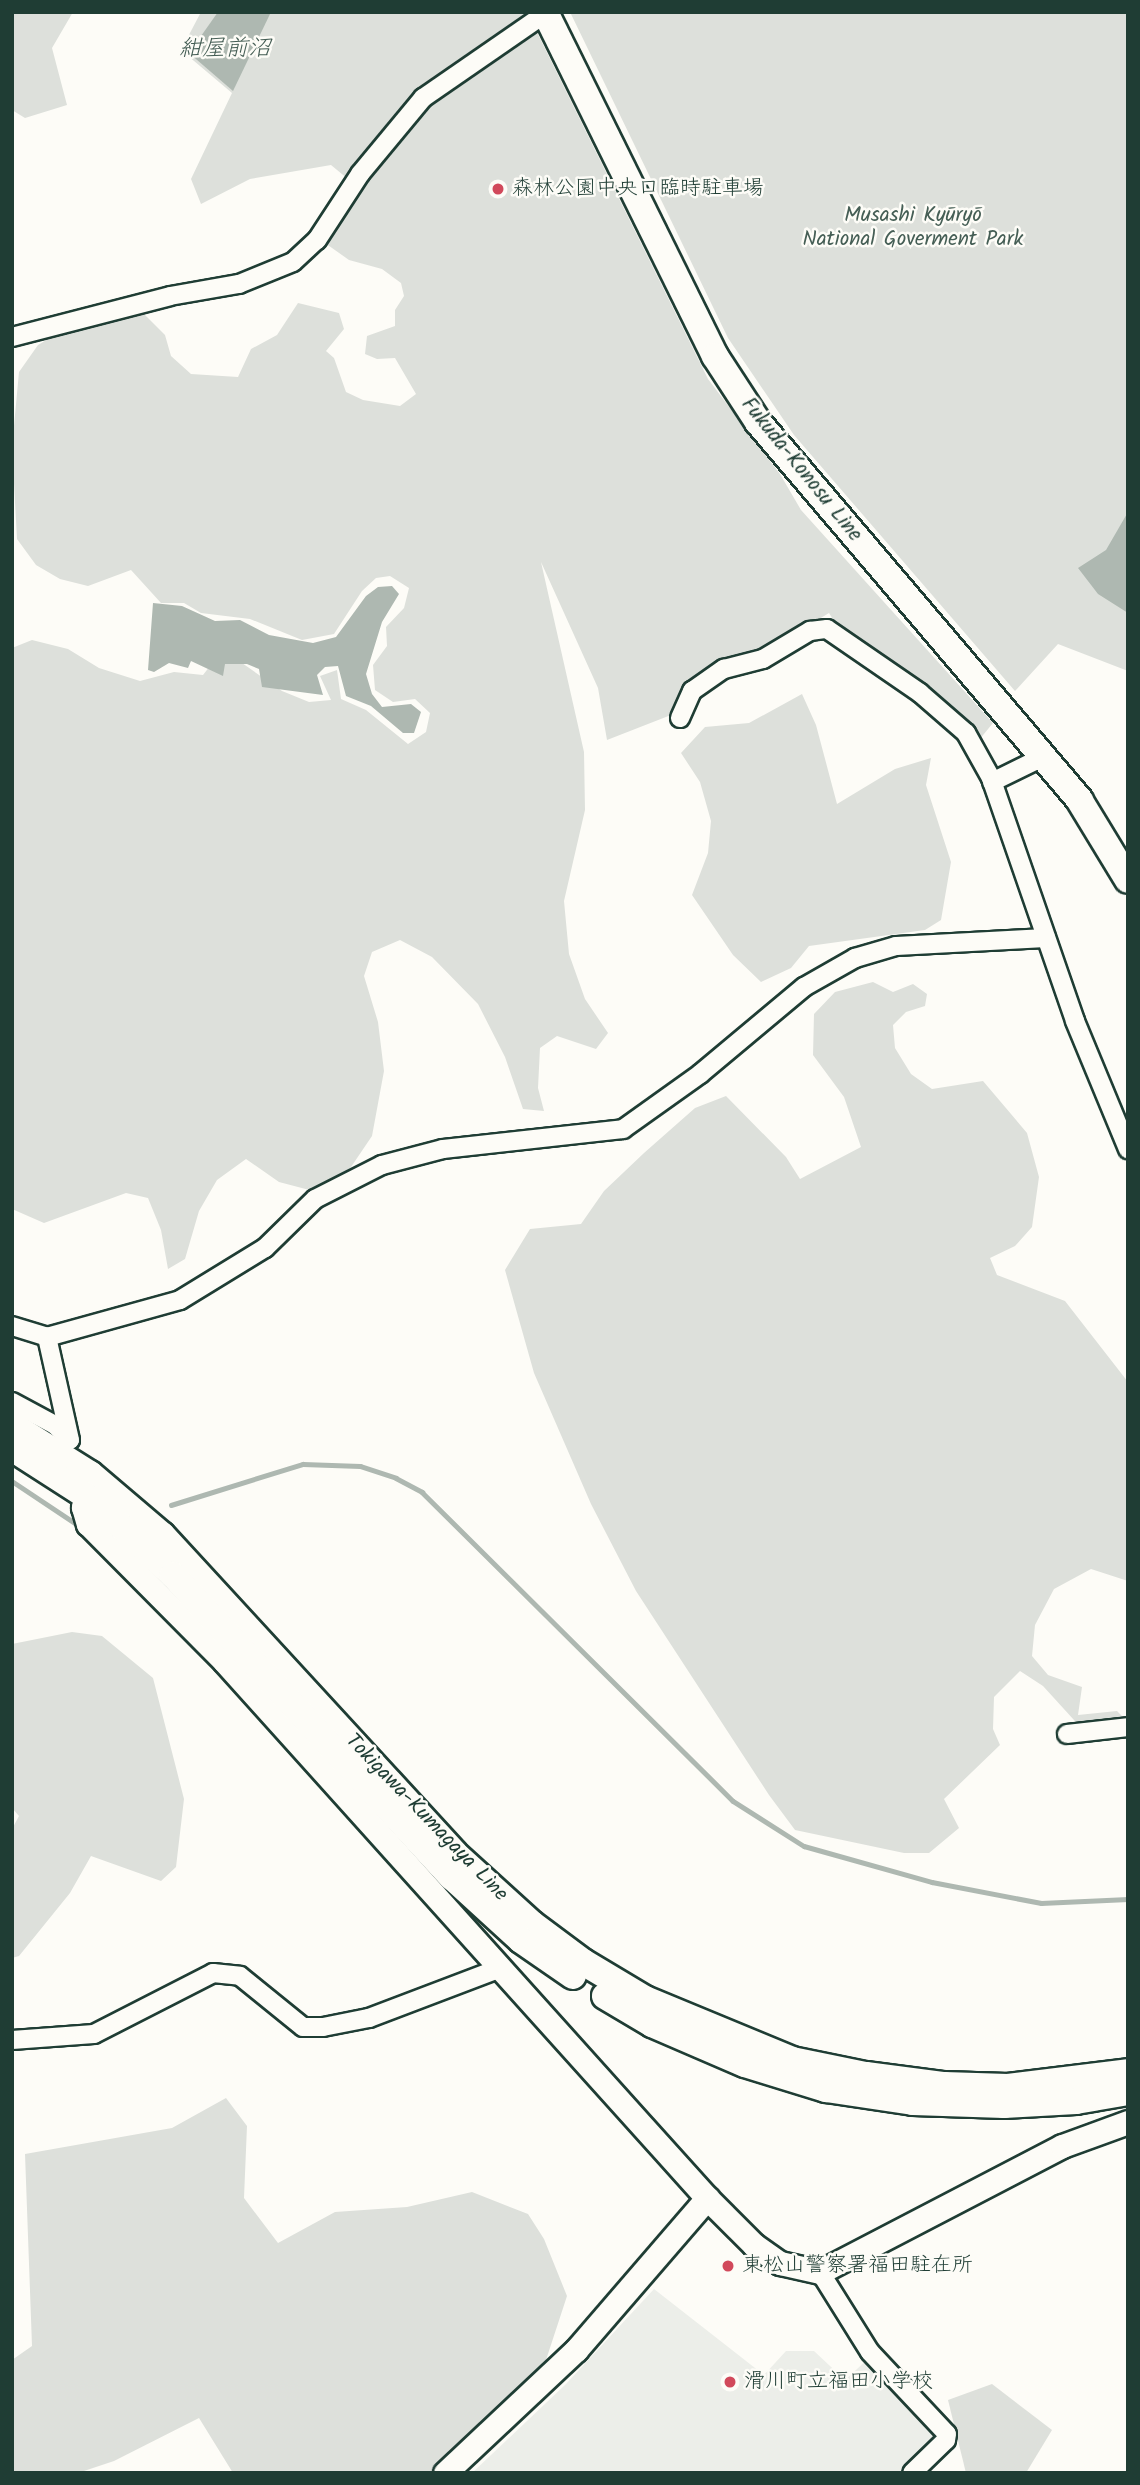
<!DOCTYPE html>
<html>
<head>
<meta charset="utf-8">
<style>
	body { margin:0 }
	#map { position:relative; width:1140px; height:2485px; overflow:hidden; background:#fdfcf7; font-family:Kalam,"Klee One",sans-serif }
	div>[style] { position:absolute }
	.built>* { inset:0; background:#eceee9 }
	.green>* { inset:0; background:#dde0db }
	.water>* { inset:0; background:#aeb8b1 }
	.stream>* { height:4.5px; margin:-2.25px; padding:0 2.25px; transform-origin:2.25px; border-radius:2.25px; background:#aeb8b1 }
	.roads { filter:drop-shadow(2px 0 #1f3d34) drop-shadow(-2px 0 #1f3d34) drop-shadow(0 2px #1f3d34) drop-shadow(0 -2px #1f3d34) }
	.minor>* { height:18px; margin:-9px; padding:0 9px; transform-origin:9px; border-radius:9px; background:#fdfcf7 }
	.tertiary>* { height:23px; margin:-11.5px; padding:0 11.5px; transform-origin:11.5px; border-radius:11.5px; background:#fdfcf7 }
	.secondary>* { height:26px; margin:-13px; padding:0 13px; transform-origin:13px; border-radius:13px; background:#fdfcf7 }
	.dots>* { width:19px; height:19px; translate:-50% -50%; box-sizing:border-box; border:4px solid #fdfcf7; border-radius:50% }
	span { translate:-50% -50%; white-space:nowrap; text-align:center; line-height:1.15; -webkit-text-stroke:5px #fdfcf7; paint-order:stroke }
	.poi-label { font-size:21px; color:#1f3d34 }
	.left { translate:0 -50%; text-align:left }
	.park-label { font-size:21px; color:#455e55 }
	.street-label { font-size:21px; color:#1f3d34 }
	.water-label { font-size:23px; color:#435c53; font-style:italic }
	.frame { position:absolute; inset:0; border:14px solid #1f3d34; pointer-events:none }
</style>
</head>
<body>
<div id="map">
	<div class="built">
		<div style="clip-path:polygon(654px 2289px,764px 2375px,786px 2351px,814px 2351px,845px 2380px,869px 2358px,938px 2431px,937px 2439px,903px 2473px,472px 2473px,566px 2384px)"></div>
	</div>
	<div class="green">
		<div style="clip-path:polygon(12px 12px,73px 12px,52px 48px,67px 105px,25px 118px,12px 110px)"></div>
		<div style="clip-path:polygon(201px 12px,527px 12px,708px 379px,780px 474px,801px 510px,993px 723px,979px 740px,839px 629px,829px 613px,764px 652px,697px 675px,671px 715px,607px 740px,598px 688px,541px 562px,584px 752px,585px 810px,564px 901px,569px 954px,585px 999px,608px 1033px,596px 1049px,557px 1036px,540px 1048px,538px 1088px,544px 1111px,523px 1109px,505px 1057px,478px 1004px,432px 957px,400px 940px,372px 952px,364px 976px,378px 1022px,384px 1071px,372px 1136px,351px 1167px,317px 1192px,279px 1182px,246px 1159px,217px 1180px,199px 1211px,185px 1259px,168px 1269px,161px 1230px,148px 1198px,126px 1193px,44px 1223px,12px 1209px,12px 648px,32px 640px,68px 649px,99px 668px,140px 681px,174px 672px,203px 675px,217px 657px,242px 663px,282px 691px,309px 702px,331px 700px,320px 676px,337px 670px,341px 699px,366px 710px,408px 744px,426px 732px,430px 713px,415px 699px,393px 702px,375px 690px,373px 665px,387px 646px,386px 627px,404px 608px,409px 588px,390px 576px,376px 578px,362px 591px,334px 634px,302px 640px,250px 619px,201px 613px,184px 603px,161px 603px,131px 570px,88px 586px,60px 579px,36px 565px,17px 539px,12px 447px,19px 372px,38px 345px,68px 327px,113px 314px,143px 313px,165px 335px,171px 356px,191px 374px,238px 377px,251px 349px,277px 335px,298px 303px,339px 313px,344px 329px,326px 351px,334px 358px,346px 392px,363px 400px,400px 406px,416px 394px,395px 358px,377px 359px,365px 354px,367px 336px,395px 326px,395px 310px,404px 296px,401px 283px,382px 269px,349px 260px,325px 243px,354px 184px,331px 165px,250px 179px,201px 204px,191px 179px,232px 93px,181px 50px)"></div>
		<div style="clip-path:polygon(570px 12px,1128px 12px,1128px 671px,1058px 644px,1015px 691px,794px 435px,728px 338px)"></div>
		<div style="clip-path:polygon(802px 694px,816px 725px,837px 804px,895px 769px,931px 758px,926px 785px,951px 862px,941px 920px,925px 930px,809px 946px,791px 968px,761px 982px,733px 955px,692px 895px,708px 853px,711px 821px,700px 782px,681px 753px,705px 727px,749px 723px)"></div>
		<div style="clip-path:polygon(873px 982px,893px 992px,913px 984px,927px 994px,925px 1006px,906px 1012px,893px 1025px,895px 1048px,911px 1074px,932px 1089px,983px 1081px,1027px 1133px,1039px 1177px,1032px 1227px,1015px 1246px,990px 1258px,997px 1275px,1065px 1301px,1128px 1382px,1128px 1581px,1091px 1569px,1054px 1589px,1035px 1625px,1032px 1656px,1048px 1675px,1082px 1687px,1078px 1715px,1117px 1711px,1128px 1722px,1128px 1730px,1105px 1740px,1084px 1731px,1043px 1686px,1020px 1671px,994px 1697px,993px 1729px,1000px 1745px,944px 1799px,959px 1828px,929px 1853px,904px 1853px,795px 1830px,769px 1795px,636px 1591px,591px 1504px,534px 1373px,505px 1270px,530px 1229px,581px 1224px,604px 1191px,644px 1153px,695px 1108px,726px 1096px,786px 1157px,800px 1179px,861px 1147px,844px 1097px,813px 1055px,814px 1014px,835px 992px)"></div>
		<div style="clip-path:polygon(72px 1632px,102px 1636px,153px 1678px,184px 1799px,176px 1867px,161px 1881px,91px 1856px,70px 1893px,19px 1956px,12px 1958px,12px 1829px,19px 1816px,12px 1808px,12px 1644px)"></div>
		<div style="clip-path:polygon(226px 2098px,247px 2126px,244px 2198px,278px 2243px,335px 2212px,407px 2207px,472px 2192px,528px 2214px,544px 2239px,567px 2296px,546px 2360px,431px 2473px,233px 2473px,199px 2418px,114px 2461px,78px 2473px,12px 2473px,12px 2360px,32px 2346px,25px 2154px,172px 2128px)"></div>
		<div style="clip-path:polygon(992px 2384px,1052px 2430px,1026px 2473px,966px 2473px,948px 2400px)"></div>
	</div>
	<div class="water">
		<div style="clip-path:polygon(218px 12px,271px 12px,233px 91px,189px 53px)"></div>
		<div style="clip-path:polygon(1128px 512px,1128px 613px,1098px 594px,1078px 568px,1106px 550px)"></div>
		<div style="clip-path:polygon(392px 586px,399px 594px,382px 622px,366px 674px,372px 694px,382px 707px,411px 704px,421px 712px,414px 733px,403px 733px,371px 706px,346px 696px,338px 666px,325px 667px,317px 675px,323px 695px,262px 687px,259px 669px,247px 664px,225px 664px,223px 676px,191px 661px,188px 668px,169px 663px,154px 672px,148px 670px,153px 603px,182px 606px,215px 621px,240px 620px,269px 635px,313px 643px,336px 637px,366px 596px,378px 587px)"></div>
	</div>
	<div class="stream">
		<div style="left:12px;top:1481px;width:79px;rotate:33.7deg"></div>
		<div style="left:171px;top:1505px;width:138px;rotate:-17.3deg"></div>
		<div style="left:303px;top:1464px;width:57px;rotate:2deg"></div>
		<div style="left:360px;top:1466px;width:38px;rotate:18deg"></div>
		<div style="left:396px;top:1478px;width:30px;rotate:28deg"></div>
		<div style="left:422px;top:1492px;width:438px;rotate:44.8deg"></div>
		<div style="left:733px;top:1801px;width:84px;rotate:32.4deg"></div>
		<div style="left:804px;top:1846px;width:133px;rotate:15.7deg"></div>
		<div style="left:932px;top:1882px;width:111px;rotate:10.9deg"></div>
		<div style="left:1041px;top:1903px;width:87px;rotate:-2.6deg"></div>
	</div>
	<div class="roads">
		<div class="minor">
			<div style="left:12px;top:337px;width:163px;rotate:-14.5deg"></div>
			<div style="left:170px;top:296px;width:70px;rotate:-9.9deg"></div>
			<div style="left:239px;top:284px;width:58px;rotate:-22.2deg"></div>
			<div style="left:293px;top:262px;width:33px;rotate:-43deg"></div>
			<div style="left:317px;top:240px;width:79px;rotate:-56.9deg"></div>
			<div style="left:360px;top:174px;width:99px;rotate:-50.3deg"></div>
			<div style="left:423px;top:98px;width:150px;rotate:-34.6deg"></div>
			<div style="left:680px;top:718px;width:30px;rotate:-66deg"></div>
			<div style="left:692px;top:691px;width:39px;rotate:-35deg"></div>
			<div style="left:724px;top:669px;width:40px;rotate:-14.4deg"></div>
			<div style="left:763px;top:659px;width:55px;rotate:-30.8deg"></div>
			<div style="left:810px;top:631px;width:17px;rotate:-7deg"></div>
			<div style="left:827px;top:629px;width:113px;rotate:34.5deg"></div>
			<div style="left:920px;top:693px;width:61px;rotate:41deg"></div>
			<div style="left:966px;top:733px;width:51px;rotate:60.9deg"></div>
			<div style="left:991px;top:778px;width:257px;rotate:70.9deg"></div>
			<div style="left:1075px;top:1021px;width:139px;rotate:67.5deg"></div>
			<div style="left:992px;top:782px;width:57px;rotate:-26.1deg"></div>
			<div style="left:12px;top:1326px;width:37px;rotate:17deg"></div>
			<div style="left:12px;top:1402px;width:49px;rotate:28.1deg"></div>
			<div style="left:55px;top:1425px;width:21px;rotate:45deg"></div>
			<div style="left:70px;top:1440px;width:106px;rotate:-102.6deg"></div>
			<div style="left:47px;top:1337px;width:138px;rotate:-15.5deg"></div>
			<div style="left:180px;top:1300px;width:100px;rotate:-31.5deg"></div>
			<div style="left:265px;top:1248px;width:70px;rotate:-44.4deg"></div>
			<div style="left:315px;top:1199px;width:75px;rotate:-26.9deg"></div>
			<div style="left:382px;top:1165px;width:63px;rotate:-14.7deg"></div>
			<div style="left:443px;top:1149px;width:181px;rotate:-6.3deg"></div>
			<div style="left:623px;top:1129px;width:95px;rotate:-35.5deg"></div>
			<div style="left:700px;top:1074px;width:136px;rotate:-39.9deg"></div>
			<div style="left:804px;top:987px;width:59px;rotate:-29.6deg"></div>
			<div style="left:855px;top:958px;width:43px;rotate:-16.3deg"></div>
			<div style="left:896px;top:946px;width:150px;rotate:-3.1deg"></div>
			<div style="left:1067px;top:1734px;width:61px;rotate:-6.5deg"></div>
			<div style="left:12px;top:2040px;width:82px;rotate:-4.2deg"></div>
			<div style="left:94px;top:2034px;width:134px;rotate:-27.1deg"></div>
			<div style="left:213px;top:1973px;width:27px;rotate:6deg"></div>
			<div style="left:240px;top:1976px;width:81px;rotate:39deg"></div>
			<div style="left:303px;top:2027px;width:20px"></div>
			<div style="left:323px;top:2027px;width:47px;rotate:-11.1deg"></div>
			<div style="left:369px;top:2018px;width:138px;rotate:-20.8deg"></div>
			<div style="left:820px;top:2272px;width:94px;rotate:58deg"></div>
			<div style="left:870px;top:2352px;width:112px;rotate:46.8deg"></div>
			<div style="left:947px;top:2434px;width:6px;rotate:99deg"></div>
			<div style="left:946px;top:2440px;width:47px;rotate:135.9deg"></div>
		</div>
		<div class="tertiary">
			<div style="left:89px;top:1481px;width:27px;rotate:103deg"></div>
			<div style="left:83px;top:1507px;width:18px;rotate:74deg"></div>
			<div style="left:88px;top:1524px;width:193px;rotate:45.2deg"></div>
			<div style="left:224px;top:1661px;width:722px;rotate:48.03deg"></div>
			<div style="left:707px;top:2198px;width:66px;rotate:45deg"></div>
			<div style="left:754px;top:2245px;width:32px;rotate:35deg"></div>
			<div style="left:780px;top:2263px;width:41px;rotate:12.7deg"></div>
			<div style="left:820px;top:2272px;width:273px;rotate:-27.5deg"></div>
			<div style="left:1062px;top:2146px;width:70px;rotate:-20deg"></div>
			<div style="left:445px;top:2473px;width:180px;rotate:-43.2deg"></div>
			<div style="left:576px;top:2350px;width:201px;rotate:-49.2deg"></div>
		</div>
		<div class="secondary">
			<div style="left:545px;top:12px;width:384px;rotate:63.7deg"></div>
			<div style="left:715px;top:356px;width:79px;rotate:56.9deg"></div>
			<div style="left:758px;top:422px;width:497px;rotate:49.6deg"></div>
			<div style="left:1080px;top:801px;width:92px;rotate:58.7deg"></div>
			<div style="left:12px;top:1425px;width:92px;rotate:32.1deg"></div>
			<div style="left:90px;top:1474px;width:94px;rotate:40.3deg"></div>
			<div style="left:162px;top:1535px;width:432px;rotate:47.4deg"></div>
			<div style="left:454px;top:1853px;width:105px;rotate:42.3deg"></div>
			<div style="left:532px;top:1924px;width:64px;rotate:36.7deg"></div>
			<div style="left:583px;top:1962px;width:72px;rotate:30.8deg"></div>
			<div style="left:645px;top:1999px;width:159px;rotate:22.5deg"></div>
			<div style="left:792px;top:2060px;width:76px;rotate:11.5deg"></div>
			<div style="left:866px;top:2075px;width:79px;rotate:7.3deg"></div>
			<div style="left:944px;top:2085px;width:64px;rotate:1.8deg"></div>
			<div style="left:1008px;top:2087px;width:121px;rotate:-7.1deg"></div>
			<div style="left:12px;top:1448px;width:87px;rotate:32.8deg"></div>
			<div style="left:85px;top:1495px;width:48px;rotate:40.7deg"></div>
			<div style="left:121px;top:1526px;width:71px;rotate:43.3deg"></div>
			<div style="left:173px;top:1575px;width:411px;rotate:47.3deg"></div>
			<div style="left:452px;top:1877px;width:93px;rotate:42.4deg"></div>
			<div style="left:521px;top:1940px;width:63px;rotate:34.7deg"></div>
			<div style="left:605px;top:1996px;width:55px;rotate:30.8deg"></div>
			<div style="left:652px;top:2024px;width:101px;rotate:23.3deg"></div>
			<div style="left:745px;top:2064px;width:85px;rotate:17.2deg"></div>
			<div style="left:826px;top:2089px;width:88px;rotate:8.5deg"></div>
			<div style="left:913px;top:2102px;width:91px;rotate:1.9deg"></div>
			<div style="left:1004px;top:2105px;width:72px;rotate:-3.2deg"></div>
			<div style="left:1076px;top:2101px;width:53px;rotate:-9.8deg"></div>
		</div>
	</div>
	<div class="dots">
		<div style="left:498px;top:189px;background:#d1495b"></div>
		<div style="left:728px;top:2266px;background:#d1495b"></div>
		<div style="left:730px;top:2382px;background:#d1495b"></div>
	</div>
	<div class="poi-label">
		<span class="left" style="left:512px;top:189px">森林公園中央口臨時駐車場</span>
		<span class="left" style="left:742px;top:2266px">東松山警察署福田駐在所</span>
		<span class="left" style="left:744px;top:2382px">滑川町立福田小学校</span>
	</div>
	<div class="park-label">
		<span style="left:913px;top:228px">Musashi Kyūryō<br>National Goverment Park</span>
	</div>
	<div class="street-label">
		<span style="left:801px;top:470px;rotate:51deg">Fukuda-Konosu Line</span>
		<span style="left:426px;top:1818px;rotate:46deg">Tokigawa-Kumagaya Line</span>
	</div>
	<div class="water-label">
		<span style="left:225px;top:49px">紺屋前沼</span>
	</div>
	<div class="frame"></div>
</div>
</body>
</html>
